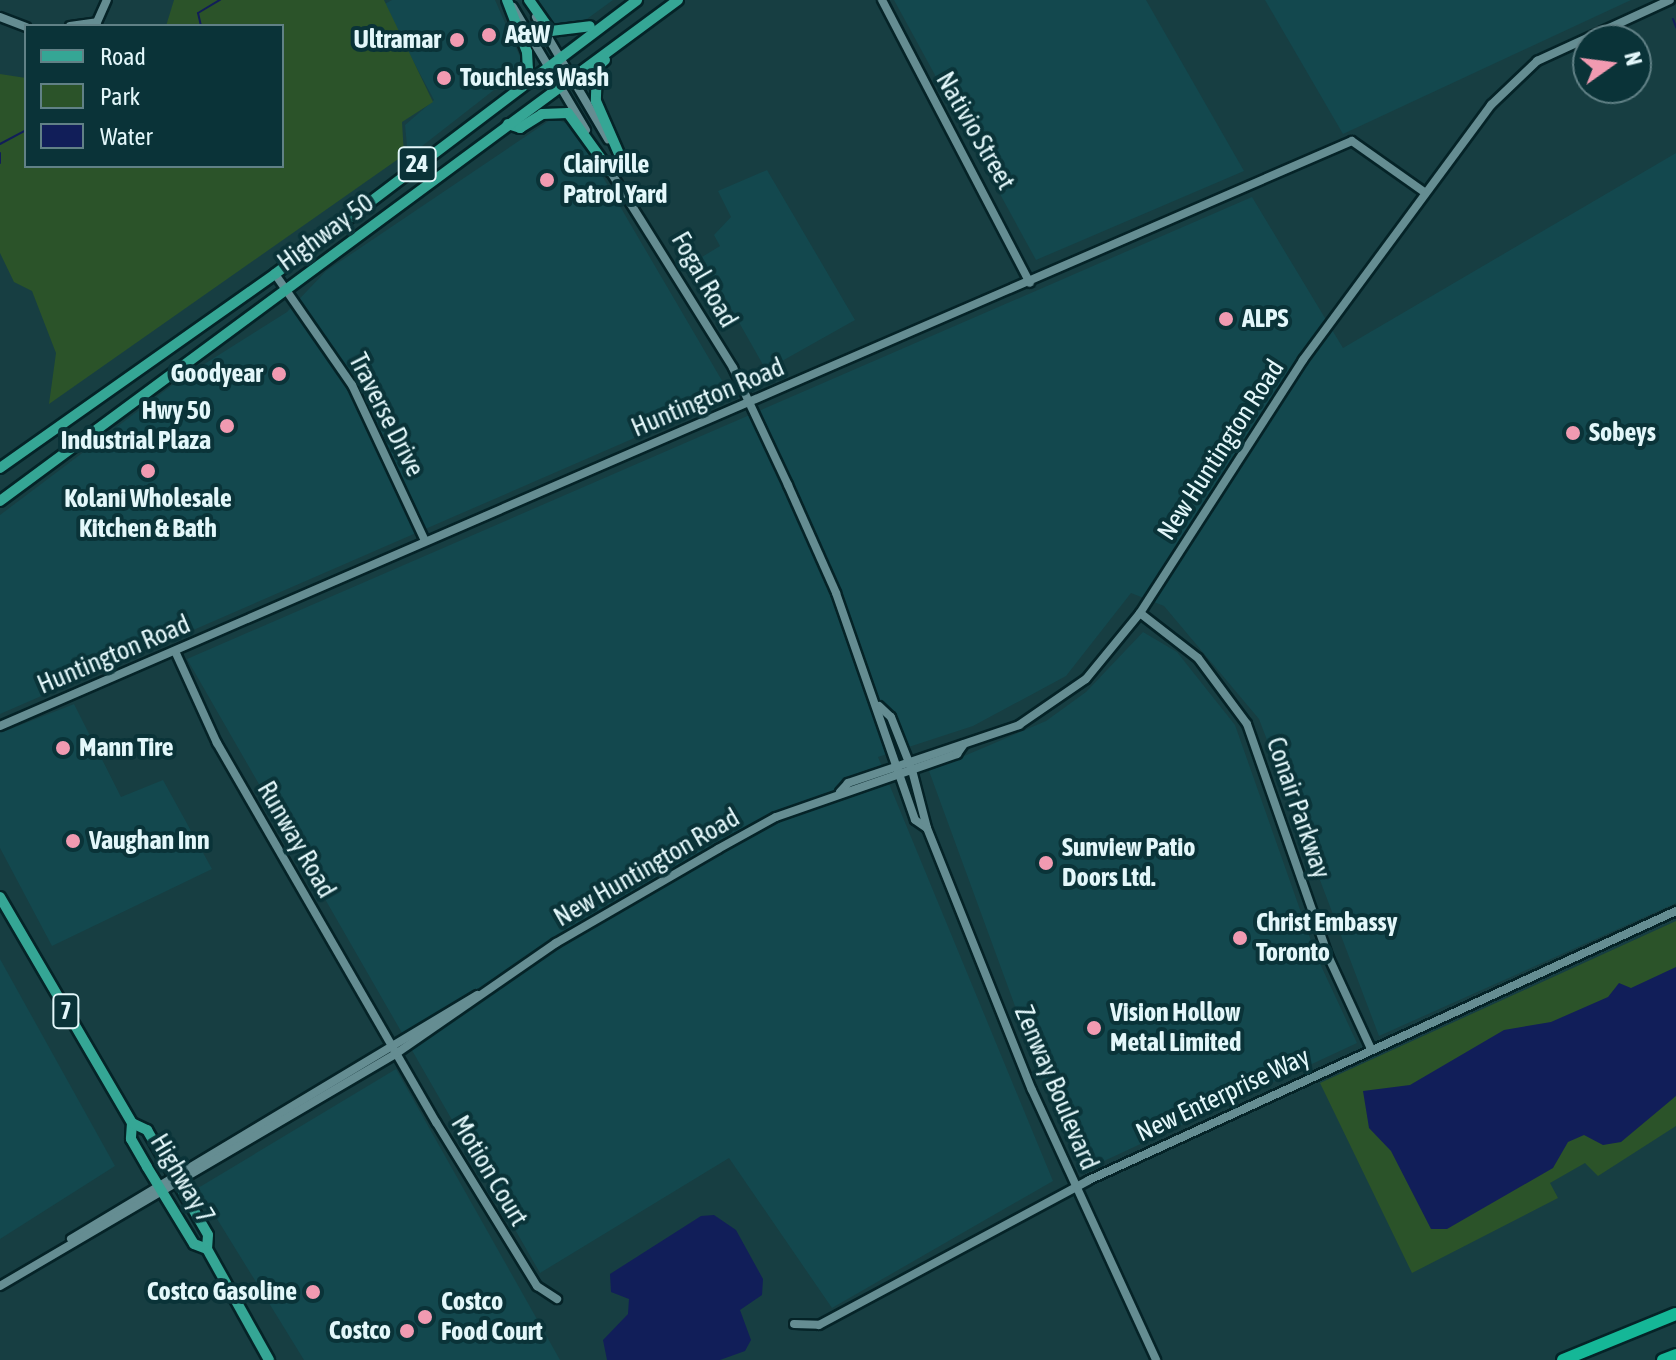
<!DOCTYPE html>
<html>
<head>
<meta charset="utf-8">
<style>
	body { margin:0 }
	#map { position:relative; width:1676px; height:1360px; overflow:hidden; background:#173e42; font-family:"Asap Condensed",sans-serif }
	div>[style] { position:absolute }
	.built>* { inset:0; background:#13484e }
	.green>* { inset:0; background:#2b5329 }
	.water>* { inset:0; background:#111e59 }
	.stream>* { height:2px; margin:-1px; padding:0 1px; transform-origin:1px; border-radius:1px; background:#111e59 }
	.roads { filter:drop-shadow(2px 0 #052327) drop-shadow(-2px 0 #052327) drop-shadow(0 2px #052327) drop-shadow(0 -2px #052327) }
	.minor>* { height:8px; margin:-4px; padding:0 4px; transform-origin:4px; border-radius:4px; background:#658d92 }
	.major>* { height:10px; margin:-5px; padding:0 5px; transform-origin:5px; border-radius:5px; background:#35a695 }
	.highway>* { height:12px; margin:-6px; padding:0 6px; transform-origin:6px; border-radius:6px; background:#15b797 }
	.dots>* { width:22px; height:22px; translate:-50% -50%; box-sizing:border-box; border:4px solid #0a3338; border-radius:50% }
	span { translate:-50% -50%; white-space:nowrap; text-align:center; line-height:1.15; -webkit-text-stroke:8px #0a3338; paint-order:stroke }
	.shield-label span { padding:2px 6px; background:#0a3338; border:2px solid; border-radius:6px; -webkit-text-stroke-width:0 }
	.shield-label { font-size:24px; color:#e3f7fa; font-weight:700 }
	.poi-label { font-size:26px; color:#e3f7fa; font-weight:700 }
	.left { translate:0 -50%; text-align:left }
	.right { translate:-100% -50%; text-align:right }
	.street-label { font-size:26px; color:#e3f7fa }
	.legend { position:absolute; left:24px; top:24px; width:260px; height:144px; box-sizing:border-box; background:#0a3338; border:2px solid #618186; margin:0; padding:10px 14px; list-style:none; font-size:24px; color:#e3f7fa }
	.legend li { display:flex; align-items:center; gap:16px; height:40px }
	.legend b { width:40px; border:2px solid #618186 }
	.north { position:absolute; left:1572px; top:24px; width:80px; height:80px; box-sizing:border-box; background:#0a3338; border:2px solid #618186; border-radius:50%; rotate:76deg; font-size:22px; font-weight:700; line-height:32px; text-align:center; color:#e3f7fa }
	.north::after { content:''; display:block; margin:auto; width:28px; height:36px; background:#f19ab1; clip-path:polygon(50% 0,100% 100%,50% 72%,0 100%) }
</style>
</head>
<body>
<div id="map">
	<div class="built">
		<div style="clip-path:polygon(392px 0,495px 0,521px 59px,512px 76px,408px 157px,405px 125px,434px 100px,383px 5px)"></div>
		<div style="clip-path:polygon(538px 0,613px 0,580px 24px,556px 26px)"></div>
		<div style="clip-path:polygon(894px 0,1146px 0,1244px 171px,1036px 260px)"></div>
		<div style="clip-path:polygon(1265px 0,1631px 0,1343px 134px)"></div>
		<div style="clip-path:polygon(553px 118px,573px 126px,731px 396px,0 714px,0 515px,179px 380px,287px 312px,326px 271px)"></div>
		<div style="clip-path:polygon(1676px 153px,1676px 903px,1379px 1036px,1259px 719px,1164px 606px,1131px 593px,1066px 676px,973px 726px,878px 757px,1053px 1181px,832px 1308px,729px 1158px,540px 1273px,187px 659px,1252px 197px,1343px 348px)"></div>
		<div style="clip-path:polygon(767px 170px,855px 320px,766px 370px,702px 257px,720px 246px,714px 235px,731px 217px,718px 191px)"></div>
		<div style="clip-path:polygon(1143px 632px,1177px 652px,1235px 725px,1316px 955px,1357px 1043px,1089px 1168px,1045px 1088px,929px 771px,1046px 721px,1086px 692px)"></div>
		<div style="clip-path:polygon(74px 704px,121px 797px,163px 780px,212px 869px,52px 946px,0 848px,0 733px)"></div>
		<div style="clip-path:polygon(0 959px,115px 1166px,0 1239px)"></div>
		<div style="clip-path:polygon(396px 1069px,560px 1360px,304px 1360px,198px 1188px)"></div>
	</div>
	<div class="green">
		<div style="clip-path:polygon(174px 0,384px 0,433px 102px,402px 122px,404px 155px,49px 404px,56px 353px,32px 291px,14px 282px,0 253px,0 74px,26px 78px,26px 166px,282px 166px,282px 26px,166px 26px)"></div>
		<div style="clip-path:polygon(1676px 921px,1676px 1126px,1598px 1176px,1585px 1163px,1550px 1183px,1558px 1198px,1412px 1273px,1320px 1083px)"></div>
	</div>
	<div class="water">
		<div style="clip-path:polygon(1676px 967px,1676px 1096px,1621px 1142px,1603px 1145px,1584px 1135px,1568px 1142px,1553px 1168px,1447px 1229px,1431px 1229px,1391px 1151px,1369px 1128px,1363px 1091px,1410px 1085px,1504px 1030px,1551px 1022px,1608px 997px,1619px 983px,1631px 988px)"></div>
		<div style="clip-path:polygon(714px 1215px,736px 1230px,763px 1279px,762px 1295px,740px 1310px,751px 1340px,745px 1351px,720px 1360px,607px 1360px,603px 1340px,628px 1314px,629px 1299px,611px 1292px,610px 1274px,701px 1216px)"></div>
	</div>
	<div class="stream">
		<div style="left:1673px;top:19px;width:9px;rotate:69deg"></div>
		<div style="left:173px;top:26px;width:11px"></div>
		<div style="left:201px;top:26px;width:13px;rotate:-103deg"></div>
		<div style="left:198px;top:13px;width:26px;rotate:-31deg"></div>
		<div style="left:0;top:144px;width:30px;rotate:-28deg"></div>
		<div style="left:0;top:153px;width:10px;rotate:90deg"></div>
	</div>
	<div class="roads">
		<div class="minor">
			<div style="left:882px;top:0;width:319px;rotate:62.4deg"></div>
			<div style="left:513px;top:7px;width:143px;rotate:59.3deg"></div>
			<div style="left:0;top:17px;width:28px;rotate:21deg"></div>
			<div style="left:536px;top:17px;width:142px;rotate:59.5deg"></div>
			<div style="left:70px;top:26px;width:27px;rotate:-8deg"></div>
			<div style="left:97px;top:22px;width:24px;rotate:-66deg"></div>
			<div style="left:607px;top:166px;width:238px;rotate:58deg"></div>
			<div style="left:733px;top:368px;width:129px;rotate:64.8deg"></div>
			<div style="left:788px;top:485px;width:118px;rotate:66deg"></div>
			<div style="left:836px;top:593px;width:240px;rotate:70.8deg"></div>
			<div style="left:915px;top:820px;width:14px;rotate:34deg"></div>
			<div style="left:927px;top:828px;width:282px;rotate:68.2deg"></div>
			<div style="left:1032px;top:1090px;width:297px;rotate:65.3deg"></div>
			<div style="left:275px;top:274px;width:135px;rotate:55.3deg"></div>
			<div style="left:352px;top:385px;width:172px;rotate:64.9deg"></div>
			<div style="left:1140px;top:613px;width:73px;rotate:37.8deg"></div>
			<div style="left:1198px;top:658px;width:82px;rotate:53.4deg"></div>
			<div style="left:1247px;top:724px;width:248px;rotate:70.7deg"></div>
			<div style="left:1329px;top:958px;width:100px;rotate:65.2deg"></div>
			<div style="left:175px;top:651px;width:101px;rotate:65.5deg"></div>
			<div style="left:217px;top:743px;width:438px;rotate:60deg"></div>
			<div style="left:436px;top:1122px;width:193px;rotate:58.4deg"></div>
			<div style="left:537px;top:1286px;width:24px;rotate:33deg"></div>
			<div style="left:879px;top:706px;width:16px;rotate:43deg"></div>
			<div style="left:891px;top:717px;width:57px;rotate:68.4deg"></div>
			<div style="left:912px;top:770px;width:60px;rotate:75.5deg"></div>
			<div style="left:0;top:726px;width:1473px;rotate:-23.4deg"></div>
			<div style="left:1352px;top:141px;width:87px;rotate:35.2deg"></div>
			<div style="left:840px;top:792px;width:12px;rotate:-48deg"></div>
			<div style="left:848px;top:783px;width:181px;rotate:-18.7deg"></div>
			<div style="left:1019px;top:725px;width:81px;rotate:-34.5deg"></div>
			<div style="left:1086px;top:679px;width:85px;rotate:-50.7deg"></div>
			<div style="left:1140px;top:613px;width:301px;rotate:-57.2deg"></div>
			<div style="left:1303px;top:360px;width:317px;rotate:-53.6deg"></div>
			<div style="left:1491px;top:105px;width:64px;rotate:-43.7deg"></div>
			<div style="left:1537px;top:61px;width:146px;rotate:-24.6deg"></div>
			<div style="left:71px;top:1239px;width:474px;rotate:-31deg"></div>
			<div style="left:0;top:1286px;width:460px;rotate:-30.4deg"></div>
			<div style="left:397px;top:1053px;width:193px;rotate:-34.7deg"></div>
			<div style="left:556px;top:943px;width:187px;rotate:-30.1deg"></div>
			<div style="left:718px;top:849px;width:66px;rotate:-28.9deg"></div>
			<div style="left:776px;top:817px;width:192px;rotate:-19.2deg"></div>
			<div style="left:957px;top:754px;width:12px;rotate:-55deg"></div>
			<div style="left:794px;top:1324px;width:25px;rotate:2deg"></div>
			<div style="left:819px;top:1325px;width:306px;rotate:-28.2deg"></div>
			<div style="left:1089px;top:1180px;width:646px;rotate:-24.62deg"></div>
		</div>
		<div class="major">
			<div style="left:507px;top:0;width:56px;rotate:69deg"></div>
			<div style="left:527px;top:52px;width:17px;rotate:87deg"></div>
			<div style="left:528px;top:69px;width:19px;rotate:129deg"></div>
			<div style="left:529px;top:0;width:38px;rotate:55deg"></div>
			<div style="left:551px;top:31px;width:39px;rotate:-7deg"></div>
			<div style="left:605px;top:60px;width:11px;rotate:139deg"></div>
			<div style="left:597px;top:67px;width:34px;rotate:92deg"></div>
			<div style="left:596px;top:101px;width:68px;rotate:66.5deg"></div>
			<div style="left:508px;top:124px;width:13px;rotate:18deg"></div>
			<div style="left:520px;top:128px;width:26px;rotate:-32deg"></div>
			<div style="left:542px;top:114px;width:26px;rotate:-2deg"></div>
			<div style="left:568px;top:113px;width:72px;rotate:54.1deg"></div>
			<div style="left:0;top:468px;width:337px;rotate:-35.2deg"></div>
			<div style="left:275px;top:274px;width:454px;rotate:-37.1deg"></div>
			<div style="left:0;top:501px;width:843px;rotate:-36.46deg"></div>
			<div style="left:0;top:897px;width:262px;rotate:59.7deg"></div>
			<div style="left:132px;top:1123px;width:16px;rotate:94deg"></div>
			<div style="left:131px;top:1139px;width:32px;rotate:60deg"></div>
			<div style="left:147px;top:1167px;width:90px;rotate:58.6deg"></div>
			<div style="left:194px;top:1244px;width:14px;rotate:21deg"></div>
			<div style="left:132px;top:1123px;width:17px;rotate:25deg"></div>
			<div style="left:147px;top:1130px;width:121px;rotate:59.8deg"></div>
			<div style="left:208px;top:1235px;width:14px;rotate:94deg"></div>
			<div style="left:207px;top:1249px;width:127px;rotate:60.8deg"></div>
		</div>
		<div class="highway">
			<div style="left:1563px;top:1360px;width:122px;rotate:-22.2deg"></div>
			<div style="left:1663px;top:1360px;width:14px;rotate:-21deg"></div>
		</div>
	</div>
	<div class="dots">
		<div style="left:489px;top:35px;background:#f19ab1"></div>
		<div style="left:457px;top:40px;background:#f19ab1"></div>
		<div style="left:444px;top:78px;background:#f19ab1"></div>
		<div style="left:547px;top:180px;background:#f19ab1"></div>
		<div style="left:1226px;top:319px;background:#f19ab1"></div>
		<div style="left:279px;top:374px;background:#f19ab1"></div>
		<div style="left:227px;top:426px;background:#f19ab1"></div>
		<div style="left:1573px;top:433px;background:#f19ab1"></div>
		<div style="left:148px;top:471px;background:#f19ab1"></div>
		<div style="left:63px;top:748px;background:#f19ab1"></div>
		<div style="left:73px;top:841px;background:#f19ab1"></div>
		<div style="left:1046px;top:863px;background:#f19ab1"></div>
		<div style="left:1240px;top:938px;background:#f19ab1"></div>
		<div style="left:1094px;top:1028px;background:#f19ab1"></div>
		<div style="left:313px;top:1292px;background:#f19ab1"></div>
		<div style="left:425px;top:1317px;background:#f19ab1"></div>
		<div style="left:407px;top:1331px;background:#f19ab1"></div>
	</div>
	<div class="shield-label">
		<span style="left:417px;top:164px">24</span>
		<span style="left:66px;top:1011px">7</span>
	</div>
	<div class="poi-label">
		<span class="left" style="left:505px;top:35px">A&amp;W</span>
		<span class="right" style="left:441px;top:40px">Ultramar</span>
		<span class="left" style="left:460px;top:78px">Touchless Wash</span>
		<span class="left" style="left:563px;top:180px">Clairville<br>Patrol Yard</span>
		<span class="left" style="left:1242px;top:319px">ALPS</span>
		<span class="right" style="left:263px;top:374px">Goodyear</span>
		<span class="right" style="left:211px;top:426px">Hwy 50<br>Industrial Plaza</span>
		<span class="left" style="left:1589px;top:433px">Sobeys</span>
		<span style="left:148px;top:514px">Kolani Wholesale<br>Kitchen &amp; Bath</span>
		<span class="left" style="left:79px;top:748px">Mann Tire</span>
		<span class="left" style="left:89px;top:841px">Vaughan Inn</span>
		<span class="left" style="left:1062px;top:863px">Sunview Patio<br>Doors Ltd.</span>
		<span class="left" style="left:1256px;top:938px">Christ Embassy<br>Toronto</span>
		<span class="left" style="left:1110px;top:1028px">Vision Hollow<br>Metal Limited</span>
		<span class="right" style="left:297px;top:1292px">Costco Gasoline</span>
		<span class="left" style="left:441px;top:1317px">Costco<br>Food Court</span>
		<span class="right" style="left:391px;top:1331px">Costco</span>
	</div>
	<div class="street-label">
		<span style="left:975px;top:131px;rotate:60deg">Nativio Street</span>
		<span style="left:326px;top:233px;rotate:-36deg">Highway 50</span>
		<span style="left:704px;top:280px;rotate:60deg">Fogal Road</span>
		<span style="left:708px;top:398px;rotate:-23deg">Huntington Road</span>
		<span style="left:386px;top:415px;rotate:63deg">Traverse Drive</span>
		<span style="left:1221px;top:450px;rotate:-57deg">New Huntington Road</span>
		<span style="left:114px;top:655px;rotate:-23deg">Huntington Road</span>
		<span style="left:1298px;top:808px;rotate:71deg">Conair Parkway</span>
		<span style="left:296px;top:840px;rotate:60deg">Runway Road</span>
		<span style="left:647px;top:868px;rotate:-30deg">New Huntington Road</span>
		<span style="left:1056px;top:1088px;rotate:67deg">Zenway Boulevard</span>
		<span style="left:1223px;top:1095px;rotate:-25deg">New Enterprise Way</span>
		<span style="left:489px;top:1171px;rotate:59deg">Motion Court</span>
		<span style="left:182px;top:1179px;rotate:59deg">Highway 7</span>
	</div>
	<ul class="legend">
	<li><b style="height:10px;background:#35a695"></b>Road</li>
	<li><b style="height:22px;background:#2b5329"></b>Park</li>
	<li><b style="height:22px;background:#111e59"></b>Water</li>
	</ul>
	<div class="north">N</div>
</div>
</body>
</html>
